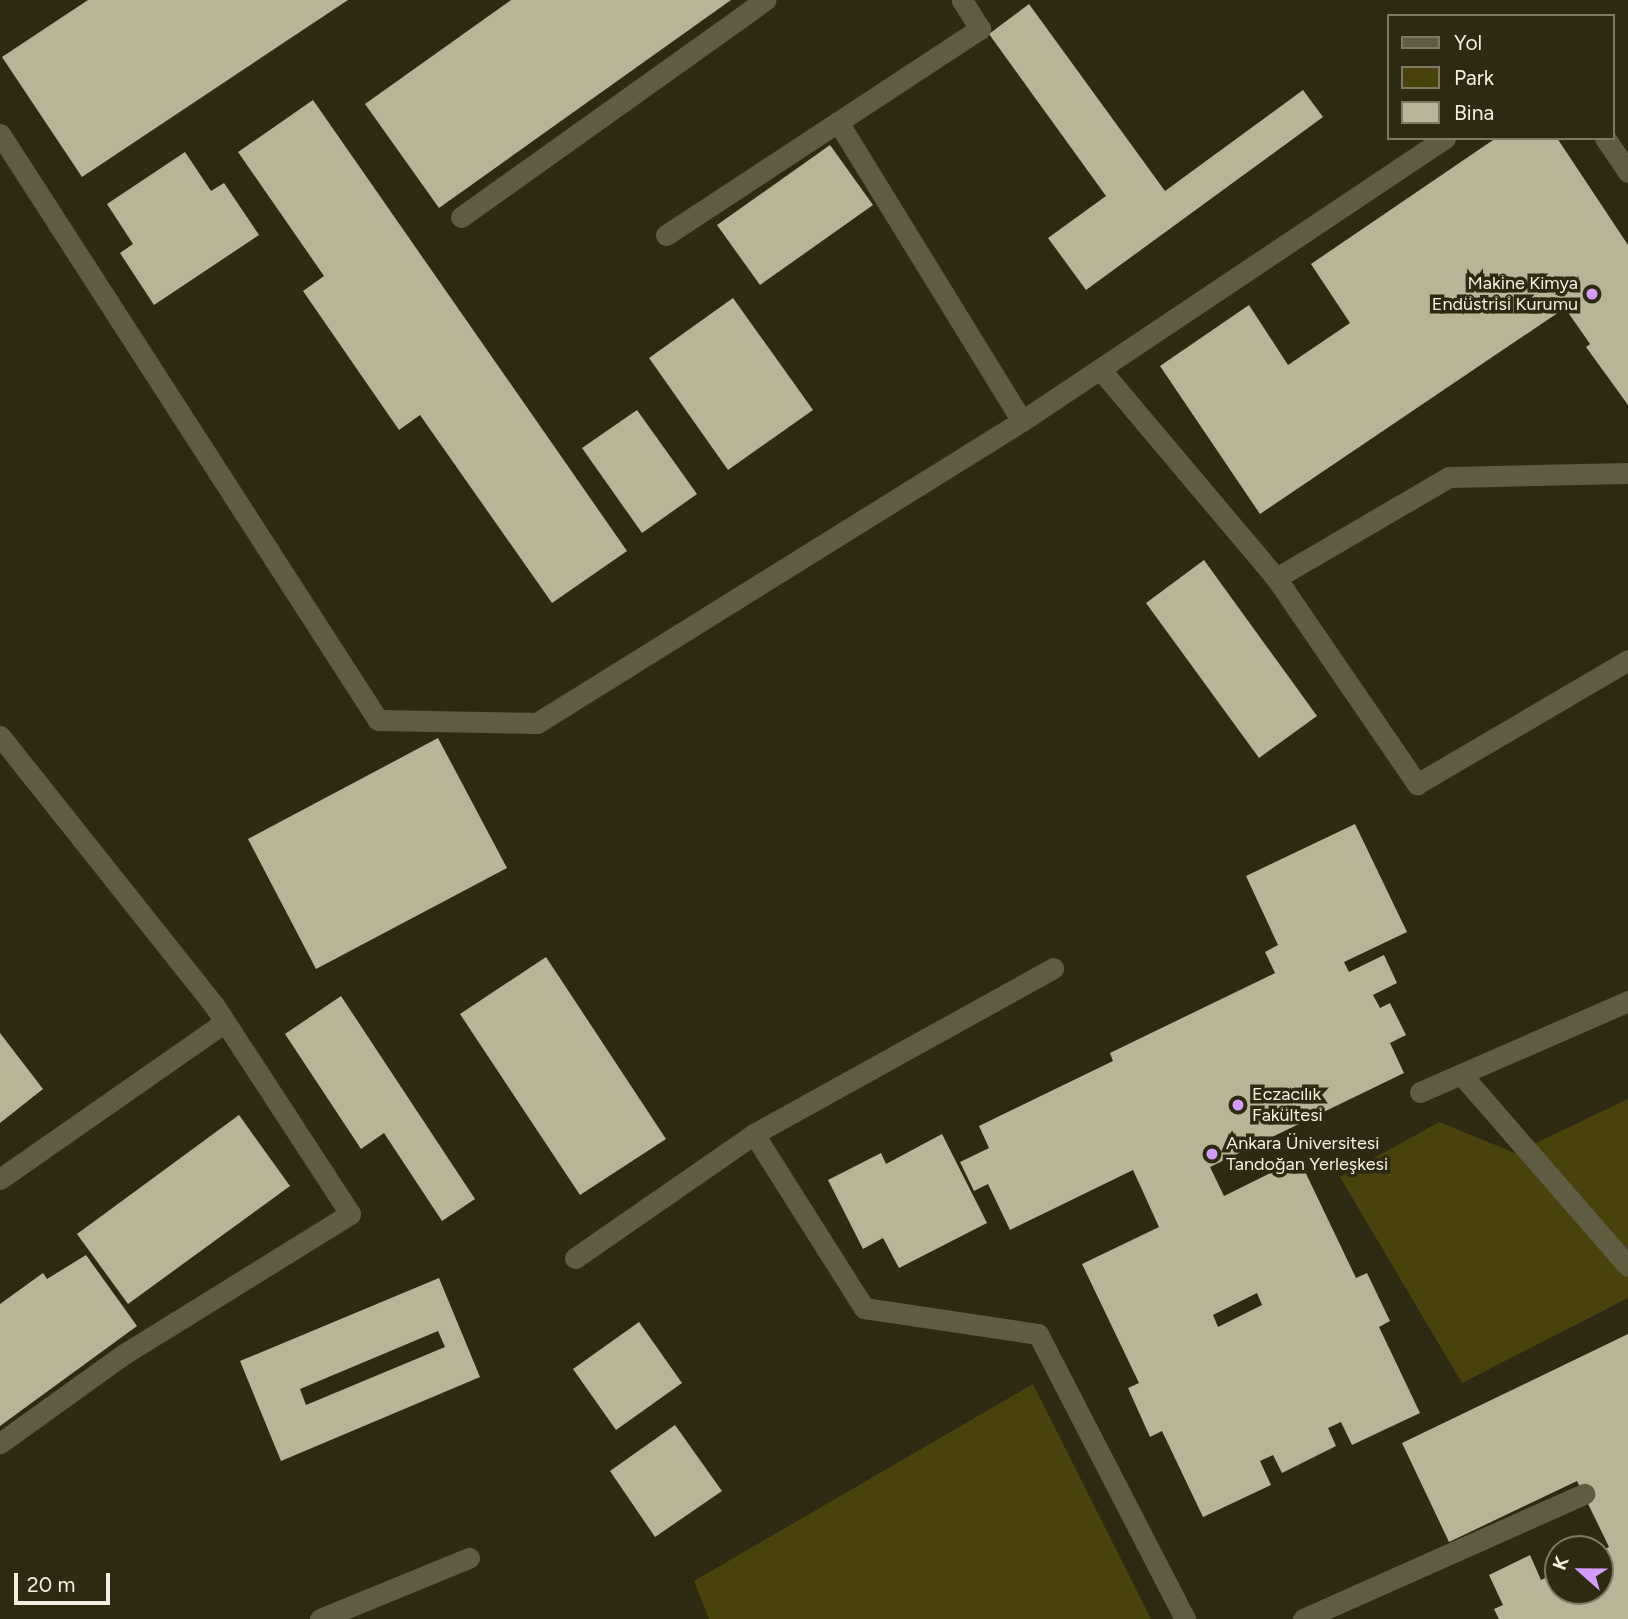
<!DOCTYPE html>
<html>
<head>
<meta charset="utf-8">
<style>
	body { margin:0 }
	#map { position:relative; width:1628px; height:1619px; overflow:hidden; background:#2e2a11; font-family:Figtree,sans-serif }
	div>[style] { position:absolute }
	.green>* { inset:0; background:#4a420d }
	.building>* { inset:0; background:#b8b497 }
	.minor>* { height:21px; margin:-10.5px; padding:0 10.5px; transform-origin:10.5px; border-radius:10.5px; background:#605c42 }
	.dots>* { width:19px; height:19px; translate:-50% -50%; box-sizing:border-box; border:4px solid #2e2a11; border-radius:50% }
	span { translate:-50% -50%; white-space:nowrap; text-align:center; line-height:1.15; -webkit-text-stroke:7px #2e2a11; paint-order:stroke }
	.poi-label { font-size:18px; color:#f3f0e1 }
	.right { translate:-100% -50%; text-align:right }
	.left { translate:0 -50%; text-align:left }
	.legend { position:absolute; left:1387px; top:14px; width:228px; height:126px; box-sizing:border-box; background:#2e2a11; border:2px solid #7d7964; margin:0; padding:9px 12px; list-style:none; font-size:21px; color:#f3f0e1 }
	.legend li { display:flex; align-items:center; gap:14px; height:35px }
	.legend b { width:35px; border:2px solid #7d7964 }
	.north { position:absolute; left:1544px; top:1535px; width:70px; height:70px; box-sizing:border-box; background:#2e2a11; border:2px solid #7d7964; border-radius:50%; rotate:291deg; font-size:19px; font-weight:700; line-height:28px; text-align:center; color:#f3f0e1 }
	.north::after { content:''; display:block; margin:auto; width:24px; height:32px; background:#d39cfc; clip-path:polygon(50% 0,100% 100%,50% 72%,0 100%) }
	.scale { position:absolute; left:14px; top:1573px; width:96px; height:32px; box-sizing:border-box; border:4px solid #f3f0e1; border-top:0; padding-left:9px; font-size:21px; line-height:24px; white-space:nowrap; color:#f3f0e1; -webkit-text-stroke:5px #2e2a11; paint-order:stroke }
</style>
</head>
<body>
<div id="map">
	<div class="green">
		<div style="clip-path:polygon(1628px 1099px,1628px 1298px,1462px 1383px,1340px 1177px,1439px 1122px,1515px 1153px)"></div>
		<div style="clip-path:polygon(1033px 1384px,1151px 1619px,709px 1619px,694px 1581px)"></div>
	</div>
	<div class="building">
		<div style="clip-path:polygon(88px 0,348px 0,82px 177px,2px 57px)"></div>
		<div style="clip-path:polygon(511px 0,731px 0,439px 208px,365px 104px)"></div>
		<div style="clip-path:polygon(1029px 4px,1165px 191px,1303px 90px,1323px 117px,1086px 290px,1048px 238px,1106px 196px,989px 34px)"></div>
		<div style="clip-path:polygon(313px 100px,627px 551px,552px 603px,420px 415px,399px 430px,303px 291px,324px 276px,238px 152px)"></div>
		<div style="clip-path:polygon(1496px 138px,1557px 138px,1628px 245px,1628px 405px,1586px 347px,1590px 344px,1565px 308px,1260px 514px,1160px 366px,1249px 305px,1288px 365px,1350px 323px,1311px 264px)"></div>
		<div style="clip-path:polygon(830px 145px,873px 205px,760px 285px,717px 225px)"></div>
		<div style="clip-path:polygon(185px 152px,211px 191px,224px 183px,259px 235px,154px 305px,120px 253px,133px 244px,107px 204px)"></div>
		<div style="clip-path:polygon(733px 298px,813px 410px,728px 470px,649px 358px)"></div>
		<div style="clip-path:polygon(637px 410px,697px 494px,642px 533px,582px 448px)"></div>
		<div style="clip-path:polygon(1204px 560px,1317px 716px,1259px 758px,1146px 603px)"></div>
		<div style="clip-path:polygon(438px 738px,507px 868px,316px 969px,248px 839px)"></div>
		<div style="clip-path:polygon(evenodd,1355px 824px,1407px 932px,1344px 962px,1349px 972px,1384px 955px,1397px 983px,1373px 995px,1380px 1008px,1390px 1003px,1406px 1035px,1390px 1043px,1404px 1073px,1210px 1167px,1224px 1196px,1299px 1159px,1356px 1278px,1367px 1273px,1390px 1321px,1379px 1327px,1420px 1413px,1352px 1445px,1341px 1422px,1328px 1428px,1336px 1446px,1282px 1473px,1273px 1455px,1260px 1461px,1271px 1485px,1203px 1517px,1162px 1431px,1150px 1437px,1128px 1388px,1139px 1383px,1082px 1264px,1159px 1227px,1133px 1170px,1010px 1230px,988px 1184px,974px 1191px,960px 1162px,989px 1148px,979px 1126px,1113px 1061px,1110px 1053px,1275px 973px,1265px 952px,1278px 945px,1246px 876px,1355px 824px,1257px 1293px,1262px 1305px,1218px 1327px,1213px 1315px,1257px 1293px)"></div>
		<div style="clip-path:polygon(546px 957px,666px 1139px,580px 1195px,460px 1014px)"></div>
		<div style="clip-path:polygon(341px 996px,475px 1199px,442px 1221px,384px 1133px,361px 1149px,285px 1034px)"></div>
		<div style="clip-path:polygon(0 1033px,43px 1089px,0 1123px)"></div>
		<div style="clip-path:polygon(239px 1115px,290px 1186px,128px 1304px,77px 1234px)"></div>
		<div style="clip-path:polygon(942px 1134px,987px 1223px,899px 1268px,883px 1238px,863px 1249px,828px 1180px,881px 1153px,886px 1164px)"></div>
		<div style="clip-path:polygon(86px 1255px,137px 1326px,0 1426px,0 1304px,43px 1273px,47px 1279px)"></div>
		<div style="clip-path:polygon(evenodd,439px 1278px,480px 1377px,281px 1461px,240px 1361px,439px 1278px,438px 1331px,445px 1347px,306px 1405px,300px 1389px,438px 1331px)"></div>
		<div style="clip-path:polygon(639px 1322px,682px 1383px,616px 1430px,573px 1369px)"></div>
		<div style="clip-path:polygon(1628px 1334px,1628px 1619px,1499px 1619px,1494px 1609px,1503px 1605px,1489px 1575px,1530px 1555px,1541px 1580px,1558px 1572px,1558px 1591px,1600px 1591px,1600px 1552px,1609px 1547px,1577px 1481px,1449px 1542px,1402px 1443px)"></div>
		<div style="clip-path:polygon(675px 1425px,722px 1491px,655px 1537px,610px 1471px)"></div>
	</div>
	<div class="minor">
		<div style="left:838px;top:122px;width:351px;rotate:58.4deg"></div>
		<div style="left:0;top:134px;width:697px;rotate:57.18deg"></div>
		<div style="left:378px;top:720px;width:159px;rotate:1.1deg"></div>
		<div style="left:537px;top:723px;width:571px;rotate:-31.91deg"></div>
		<div style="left:1022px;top:421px;width:509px;rotate:-33.78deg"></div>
		<div style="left:1605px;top:138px;width:41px;rotate:55.9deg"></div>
		<div style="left:461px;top:217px;width:374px;rotate:-35.5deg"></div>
		<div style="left:666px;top:235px;width:376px;rotate:-33.3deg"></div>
		<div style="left:980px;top:29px;width:34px;rotate:-122deg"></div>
		<div style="left:1100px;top:369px;width:273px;rotate:49.9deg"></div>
		<div style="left:1276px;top:578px;width:250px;rotate:55.6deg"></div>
		<div style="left:1417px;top:784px;width:245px;rotate:-30.4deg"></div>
		<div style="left:1276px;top:578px;width:200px;rotate:-30.3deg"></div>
		<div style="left:1449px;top:477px;width:179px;rotate:-1.3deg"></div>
		<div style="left:0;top:736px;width:344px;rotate:51.5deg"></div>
		<div style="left:214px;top:1005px;width:249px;rotate:56.9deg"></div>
		<div style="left:350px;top:1214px;width:266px;rotate:148.2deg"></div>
		<div style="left:124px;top:1354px;width:153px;rotate:144.3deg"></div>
		<div style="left:1461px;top:1074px;width:254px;rotate:49deg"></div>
		<div style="left:1420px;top:1092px;width:227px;rotate:-23.6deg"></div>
		<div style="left:754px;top:1134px;width:342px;rotate:-29deg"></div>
		<div style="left:0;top:1179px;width:274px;rotate:-34.9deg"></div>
		<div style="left:575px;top:1258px;width:218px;rotate:-34.7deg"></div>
		<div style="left:754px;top:1134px;width:206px;rotate:57.7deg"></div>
		<div style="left:864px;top:1308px;width:176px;rotate:8.5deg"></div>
		<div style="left:1038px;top:1334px;width:321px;rotate:62.7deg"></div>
		<div style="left:320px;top:1619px;width:161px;rotate:-22.3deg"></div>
		<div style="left:1303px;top:1619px;width:308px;rotate:-24deg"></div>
	</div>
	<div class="dots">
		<div style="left:1592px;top:294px;background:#d39cfc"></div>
		<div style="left:1238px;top:1105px;background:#d39cfc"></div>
		<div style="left:1212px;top:1154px;background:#d39cfc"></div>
	</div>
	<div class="poi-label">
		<span class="right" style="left:1578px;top:294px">Makine Kimya<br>Endüstrisi Kurumu</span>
		<span class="left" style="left:1252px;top:1105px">Eczacılık<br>Fakültesi</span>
		<span class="left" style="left:1226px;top:1154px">Ankara Üniversitesi<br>Tandoğan Yerleşkesi</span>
	</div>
	<ul class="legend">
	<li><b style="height:9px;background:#605c42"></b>Yol</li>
	<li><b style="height:19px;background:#4a420d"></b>Park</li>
	<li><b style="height:19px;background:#b8b497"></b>Bina</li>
	</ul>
	<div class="north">K</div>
	<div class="scale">20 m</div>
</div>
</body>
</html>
